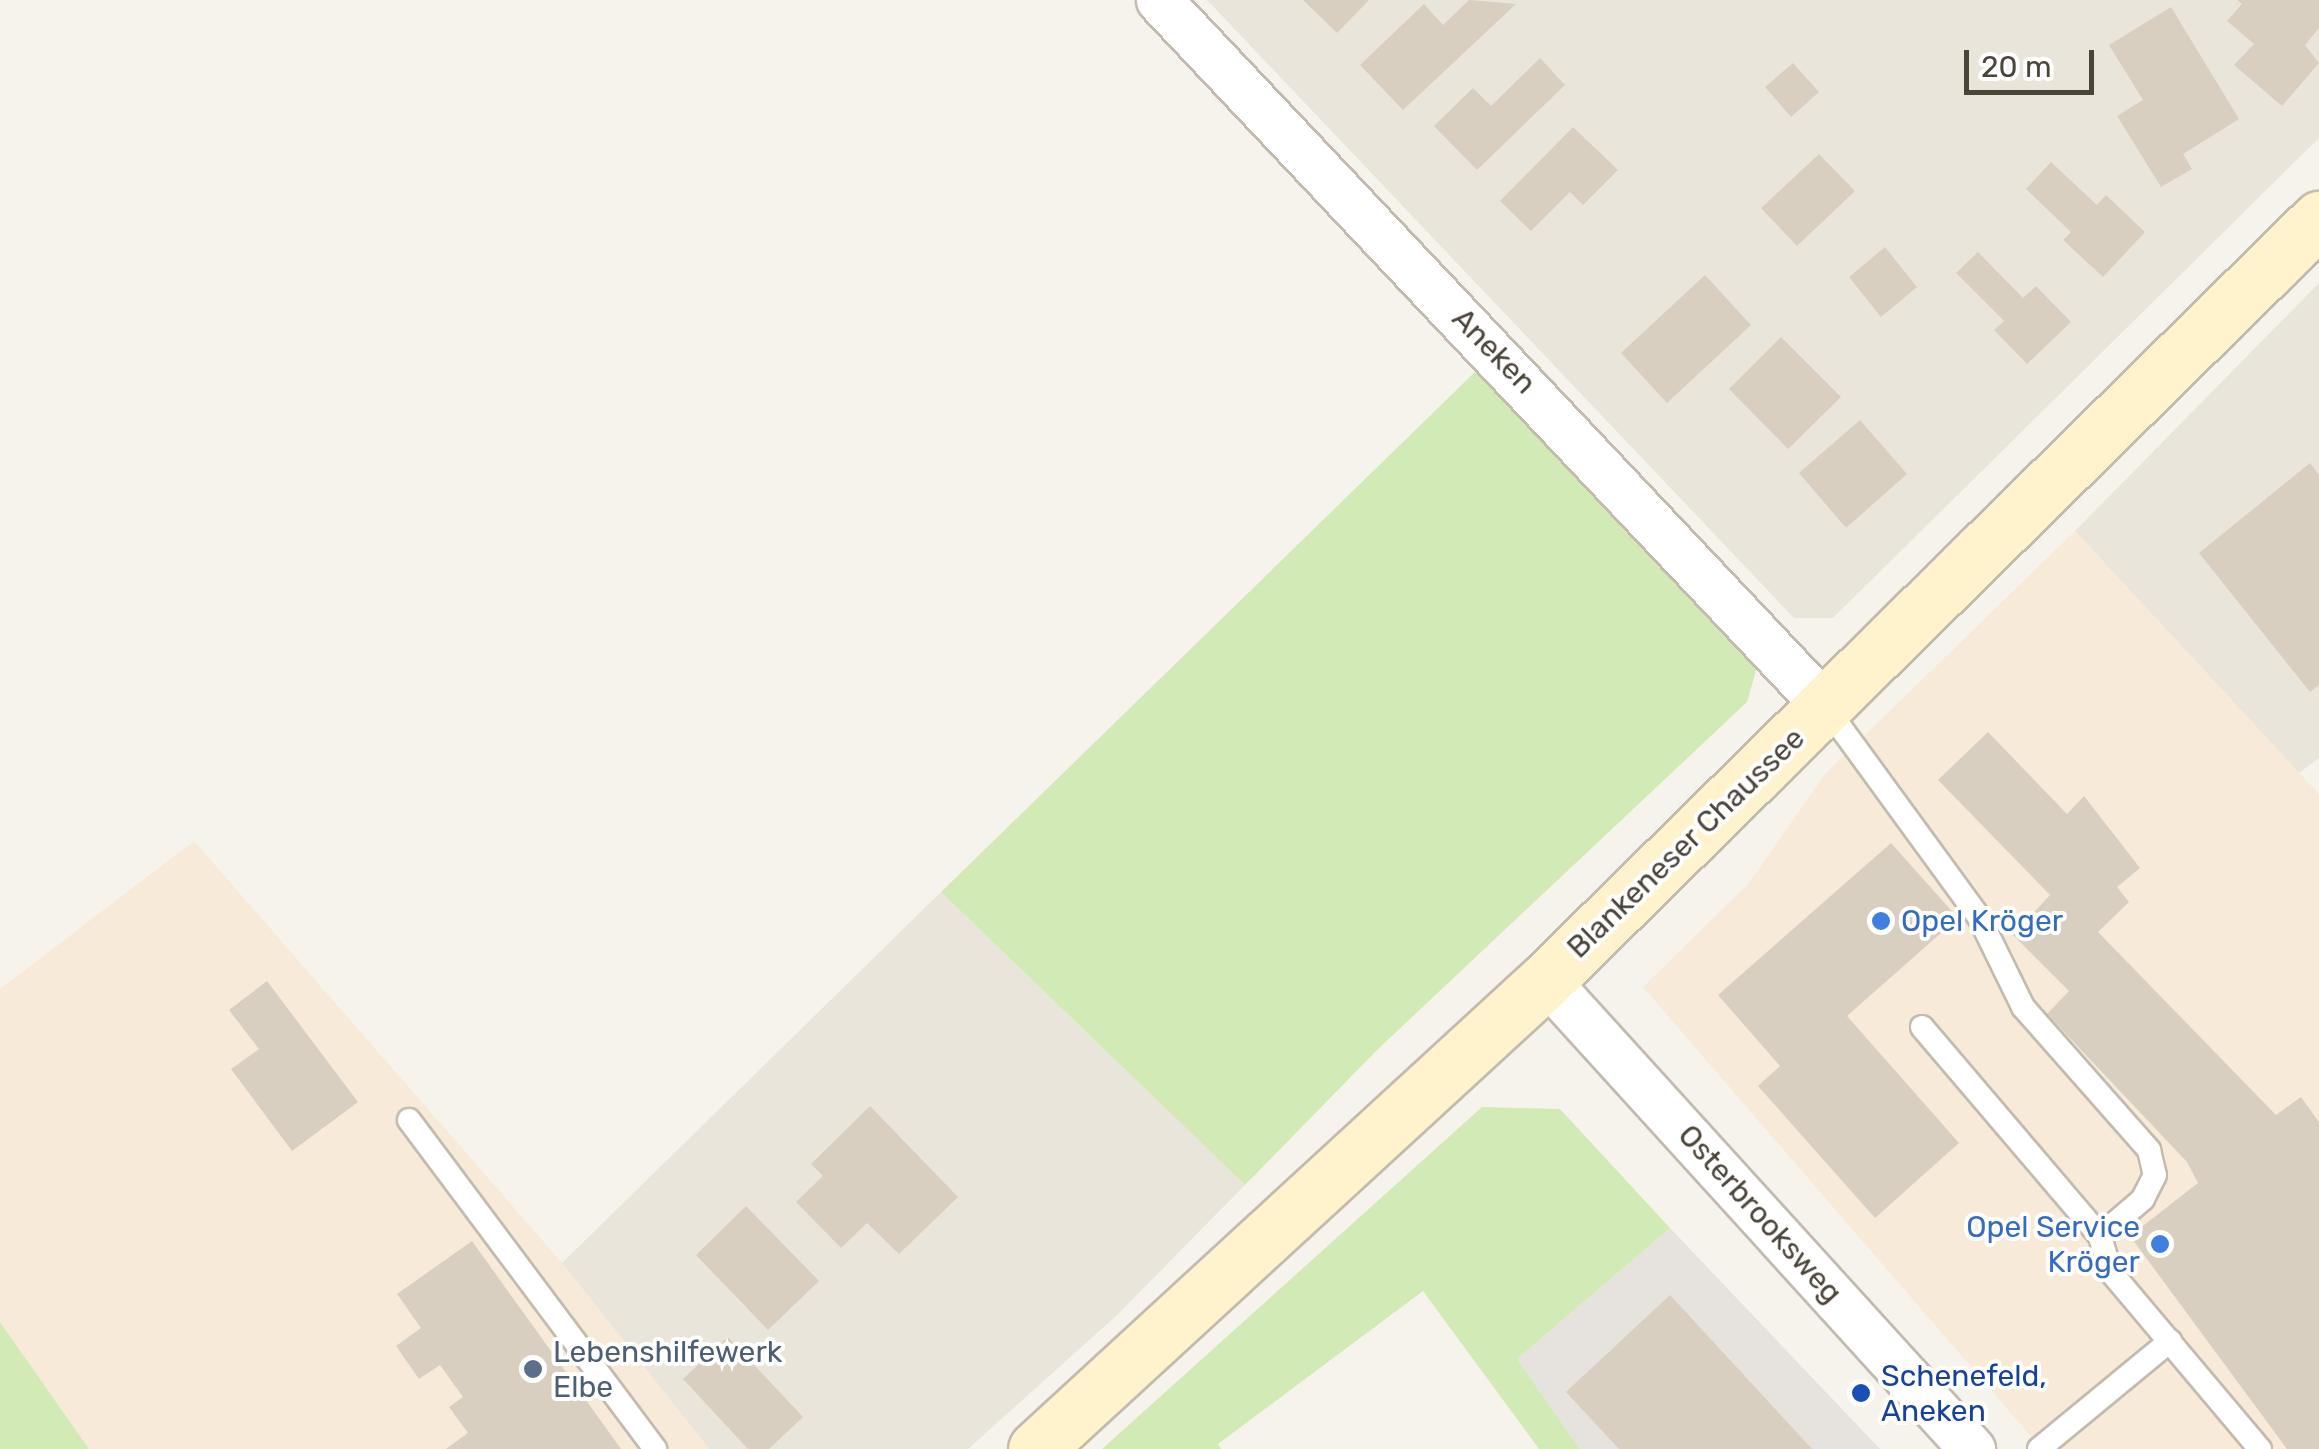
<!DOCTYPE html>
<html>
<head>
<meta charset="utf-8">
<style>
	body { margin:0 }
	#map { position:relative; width:2319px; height:1449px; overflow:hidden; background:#f6f3ec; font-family:Rubik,sans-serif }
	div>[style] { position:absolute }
	.residential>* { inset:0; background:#eae5da }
	.commercial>* { inset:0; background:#f7ead8 }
	.industrial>* { inset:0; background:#e6e2dd }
	.green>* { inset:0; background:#d2eab5 }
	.building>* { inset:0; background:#d8cfc1 }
	.roads { filter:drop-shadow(2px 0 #c2bbae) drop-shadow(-2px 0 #c2bbae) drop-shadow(0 2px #c2bbae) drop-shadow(0 -2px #c2bbae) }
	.service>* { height:22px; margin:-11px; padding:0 11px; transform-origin:11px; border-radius:11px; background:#fff }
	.minor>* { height:45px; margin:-22.5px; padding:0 22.5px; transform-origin:22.5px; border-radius:22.5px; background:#fff }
	.secondary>* { height:55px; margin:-27.5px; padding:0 27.5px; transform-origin:27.5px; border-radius:27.5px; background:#fff3cd }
	.dots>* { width:28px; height:28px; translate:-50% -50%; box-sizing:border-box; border:5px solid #fff; border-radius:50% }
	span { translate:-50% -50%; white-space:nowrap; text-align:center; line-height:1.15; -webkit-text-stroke:8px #fff; paint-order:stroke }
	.street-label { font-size:30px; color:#4b4439 }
	.shop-label { font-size:30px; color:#366cbe }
	.left { translate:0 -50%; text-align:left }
	.right { translate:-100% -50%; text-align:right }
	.service-label { font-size:30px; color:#4e5e75 }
	.transit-label { font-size:30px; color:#164399 }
	.scale { position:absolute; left:1964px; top:50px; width:130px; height:45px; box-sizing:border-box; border:5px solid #4b4439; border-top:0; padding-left:12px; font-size:30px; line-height:35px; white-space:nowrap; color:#4b4439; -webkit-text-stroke:8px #fff; paint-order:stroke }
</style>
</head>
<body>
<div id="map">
	<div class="residential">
		<div style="clip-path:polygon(1207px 0,2319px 0,2319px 138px,1833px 618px,1794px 618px)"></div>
		<div style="clip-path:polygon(2319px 283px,2319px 758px,2299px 773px,2075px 531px)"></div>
		<div style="clip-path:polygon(941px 892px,1245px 1185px,1116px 1316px,968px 1449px,709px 1449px,562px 1263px)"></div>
	</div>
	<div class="commercial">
		<div style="clip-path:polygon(2075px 531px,2319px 794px,2319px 1449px,2042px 1449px,1643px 987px,1749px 883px,1825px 774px)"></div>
		<div style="clip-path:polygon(194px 841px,562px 1263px,709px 1449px,89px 1449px,0 1322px,0 989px)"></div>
	</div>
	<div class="industrial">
		<div style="clip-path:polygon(1670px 1228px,1880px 1449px,1580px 1449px,1517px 1359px)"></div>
	</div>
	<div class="green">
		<div style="clip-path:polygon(1478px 369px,1759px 660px,1747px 702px,1377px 1050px,1245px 1185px,941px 892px)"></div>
		<div style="clip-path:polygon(1482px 1107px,1560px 1109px,1670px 1228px,1517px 1359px,1580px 1449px,1539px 1449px,1423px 1291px,1218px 1444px,1221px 1449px,1102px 1449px)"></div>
		<div style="clip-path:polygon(0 1322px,89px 1449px,0 1449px)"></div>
	</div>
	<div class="building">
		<div style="clip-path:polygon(1303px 0,1369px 0,1337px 33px)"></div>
		<div style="clip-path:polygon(1469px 0,1516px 4px,1403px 110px,1360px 65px,1424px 4px,1443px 25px)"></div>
		<div style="clip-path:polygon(2237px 0,2319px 0,2319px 28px,2305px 45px,2319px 63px,2282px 106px,2234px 65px,2254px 44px,2227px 21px,2242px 4px)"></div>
		<div style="clip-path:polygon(2171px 7px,2239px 119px,2183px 154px,2192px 169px,2161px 187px,2117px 116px,2143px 100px,2109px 45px)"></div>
		<div style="clip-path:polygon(1540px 58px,1565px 85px,1477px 170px,1434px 126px,1473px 88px,1491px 106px)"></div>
		<div style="clip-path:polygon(1793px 63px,1819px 92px,1791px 117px,1765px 87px)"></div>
		<div style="clip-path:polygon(1573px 127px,1618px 170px,1583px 205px,1570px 192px,1531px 231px,1500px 201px)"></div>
		<div style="clip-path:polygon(1819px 154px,1855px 191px,1797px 246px,1761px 208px)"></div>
		<div style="clip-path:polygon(2051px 162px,2097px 205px,2106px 195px,2145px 232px,2103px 277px,2063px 240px,2071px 232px,2026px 189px)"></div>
		<div style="clip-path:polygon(1885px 247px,1917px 287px,1881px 317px,1849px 277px)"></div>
		<div style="clip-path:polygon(1978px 252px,2023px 298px,2036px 286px,2071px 322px,2027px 364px,1994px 330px,2004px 321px,1956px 273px)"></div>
		<div style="clip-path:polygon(1705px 275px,1751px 325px,1667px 403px,1621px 353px)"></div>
		<div style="clip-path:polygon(1781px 337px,1841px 397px,1788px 449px,1729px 389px)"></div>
		<div style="clip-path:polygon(1860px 420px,1907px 474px,1846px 528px,1799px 473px)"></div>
		<div style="clip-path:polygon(2310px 463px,2319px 475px,2319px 685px,2310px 692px,2199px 553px)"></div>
		<div style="clip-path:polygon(1988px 732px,2067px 814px,2084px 796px,2140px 868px,2117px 887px,2129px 902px,2098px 932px,2276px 1115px,2301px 1097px,2319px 1122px,2319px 1449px,2287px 1449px,2130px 1236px,2198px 1183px,2187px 1162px,2047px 1014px,2069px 991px,2013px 935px,2050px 895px,1938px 780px)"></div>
		<div style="clip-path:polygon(1891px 843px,1958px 918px,1847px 1016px,1959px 1143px,1875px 1218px,1758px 1086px,1780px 1066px,1718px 995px)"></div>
		<div style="clip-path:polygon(267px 981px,358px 1102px,292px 1151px,231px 1069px,259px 1049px,229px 1010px)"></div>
		<div style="clip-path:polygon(870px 1106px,958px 1197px,899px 1254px,867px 1223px,841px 1248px,796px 1202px,823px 1176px,811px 1164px)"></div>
		<div style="clip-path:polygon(746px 1206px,819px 1281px,768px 1330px,696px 1255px)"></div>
		<div style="clip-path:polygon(472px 1241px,543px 1340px,621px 1449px,446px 1449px,468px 1433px,449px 1407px,463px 1397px,440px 1365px,419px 1379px,396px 1346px,421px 1328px,397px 1294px)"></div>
		<div style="clip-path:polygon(1670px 1295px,1812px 1449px,1619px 1449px,1566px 1392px)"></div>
		<div style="clip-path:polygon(728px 1337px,803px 1417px,769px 1449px,748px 1449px,683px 1379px)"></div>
	</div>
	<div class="roads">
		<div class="service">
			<div style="left:1825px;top:706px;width:261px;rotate:53.9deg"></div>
			<div style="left:1979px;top:917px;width:100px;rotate:63.9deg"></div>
			<div style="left:2023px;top:1007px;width:191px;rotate:48.6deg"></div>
			<div style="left:2149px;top:1150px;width:26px;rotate:77deg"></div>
			<div style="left:2155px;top:1175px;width:27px;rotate:117deg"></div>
			<div style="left:2143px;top:1199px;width:57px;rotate:139.3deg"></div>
			<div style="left:1922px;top:1027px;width:275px;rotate:49.6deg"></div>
			<div style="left:2100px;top:1236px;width:36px;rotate:74deg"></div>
			<div style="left:2110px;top:1271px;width:233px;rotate:49.9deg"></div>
			<div style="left:409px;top:1120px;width:411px;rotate:53.2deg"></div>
			<div style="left:2039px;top:1449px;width:170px;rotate:-39.5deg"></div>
		</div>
		<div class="minor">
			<div style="left:1159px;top:0;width:971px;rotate:46.67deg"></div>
			<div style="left:1546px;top:980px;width:634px;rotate:47.75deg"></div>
		</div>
		<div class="secondary">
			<div style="left:1036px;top:1449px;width:693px;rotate:-42.6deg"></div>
			<div style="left:1546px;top:980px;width:1085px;rotate:-44.55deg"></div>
		</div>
	</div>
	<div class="dots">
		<div style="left:1881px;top:921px;background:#3f7fe0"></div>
		<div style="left:2160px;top:1244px;background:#3f7fe0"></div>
		<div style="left:533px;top:1369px;background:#5c6f8a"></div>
		<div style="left:1861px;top:1393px;background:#1a4fb4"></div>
	</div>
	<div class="street-label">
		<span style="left:1494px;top:351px;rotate:46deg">Aneken</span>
		<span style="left:1686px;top:843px;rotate:-44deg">Blankeneser Chaussee</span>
		<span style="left:1760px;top:1214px;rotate:48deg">Osterbrooksweg</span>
	</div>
	<div class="shop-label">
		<span class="left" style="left:1901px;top:921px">Opel Kröger</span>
		<span class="right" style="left:2140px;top:1244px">Opel Service<br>Kröger</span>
	</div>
	<div class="service-label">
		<span class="left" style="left:553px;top:1369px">Lebenshilfewerk<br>Elbe</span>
	</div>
	<div class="transit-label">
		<span class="left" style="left:1881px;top:1393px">Schenefeld,<br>Aneken</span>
	</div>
	<div class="scale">20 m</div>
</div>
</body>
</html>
